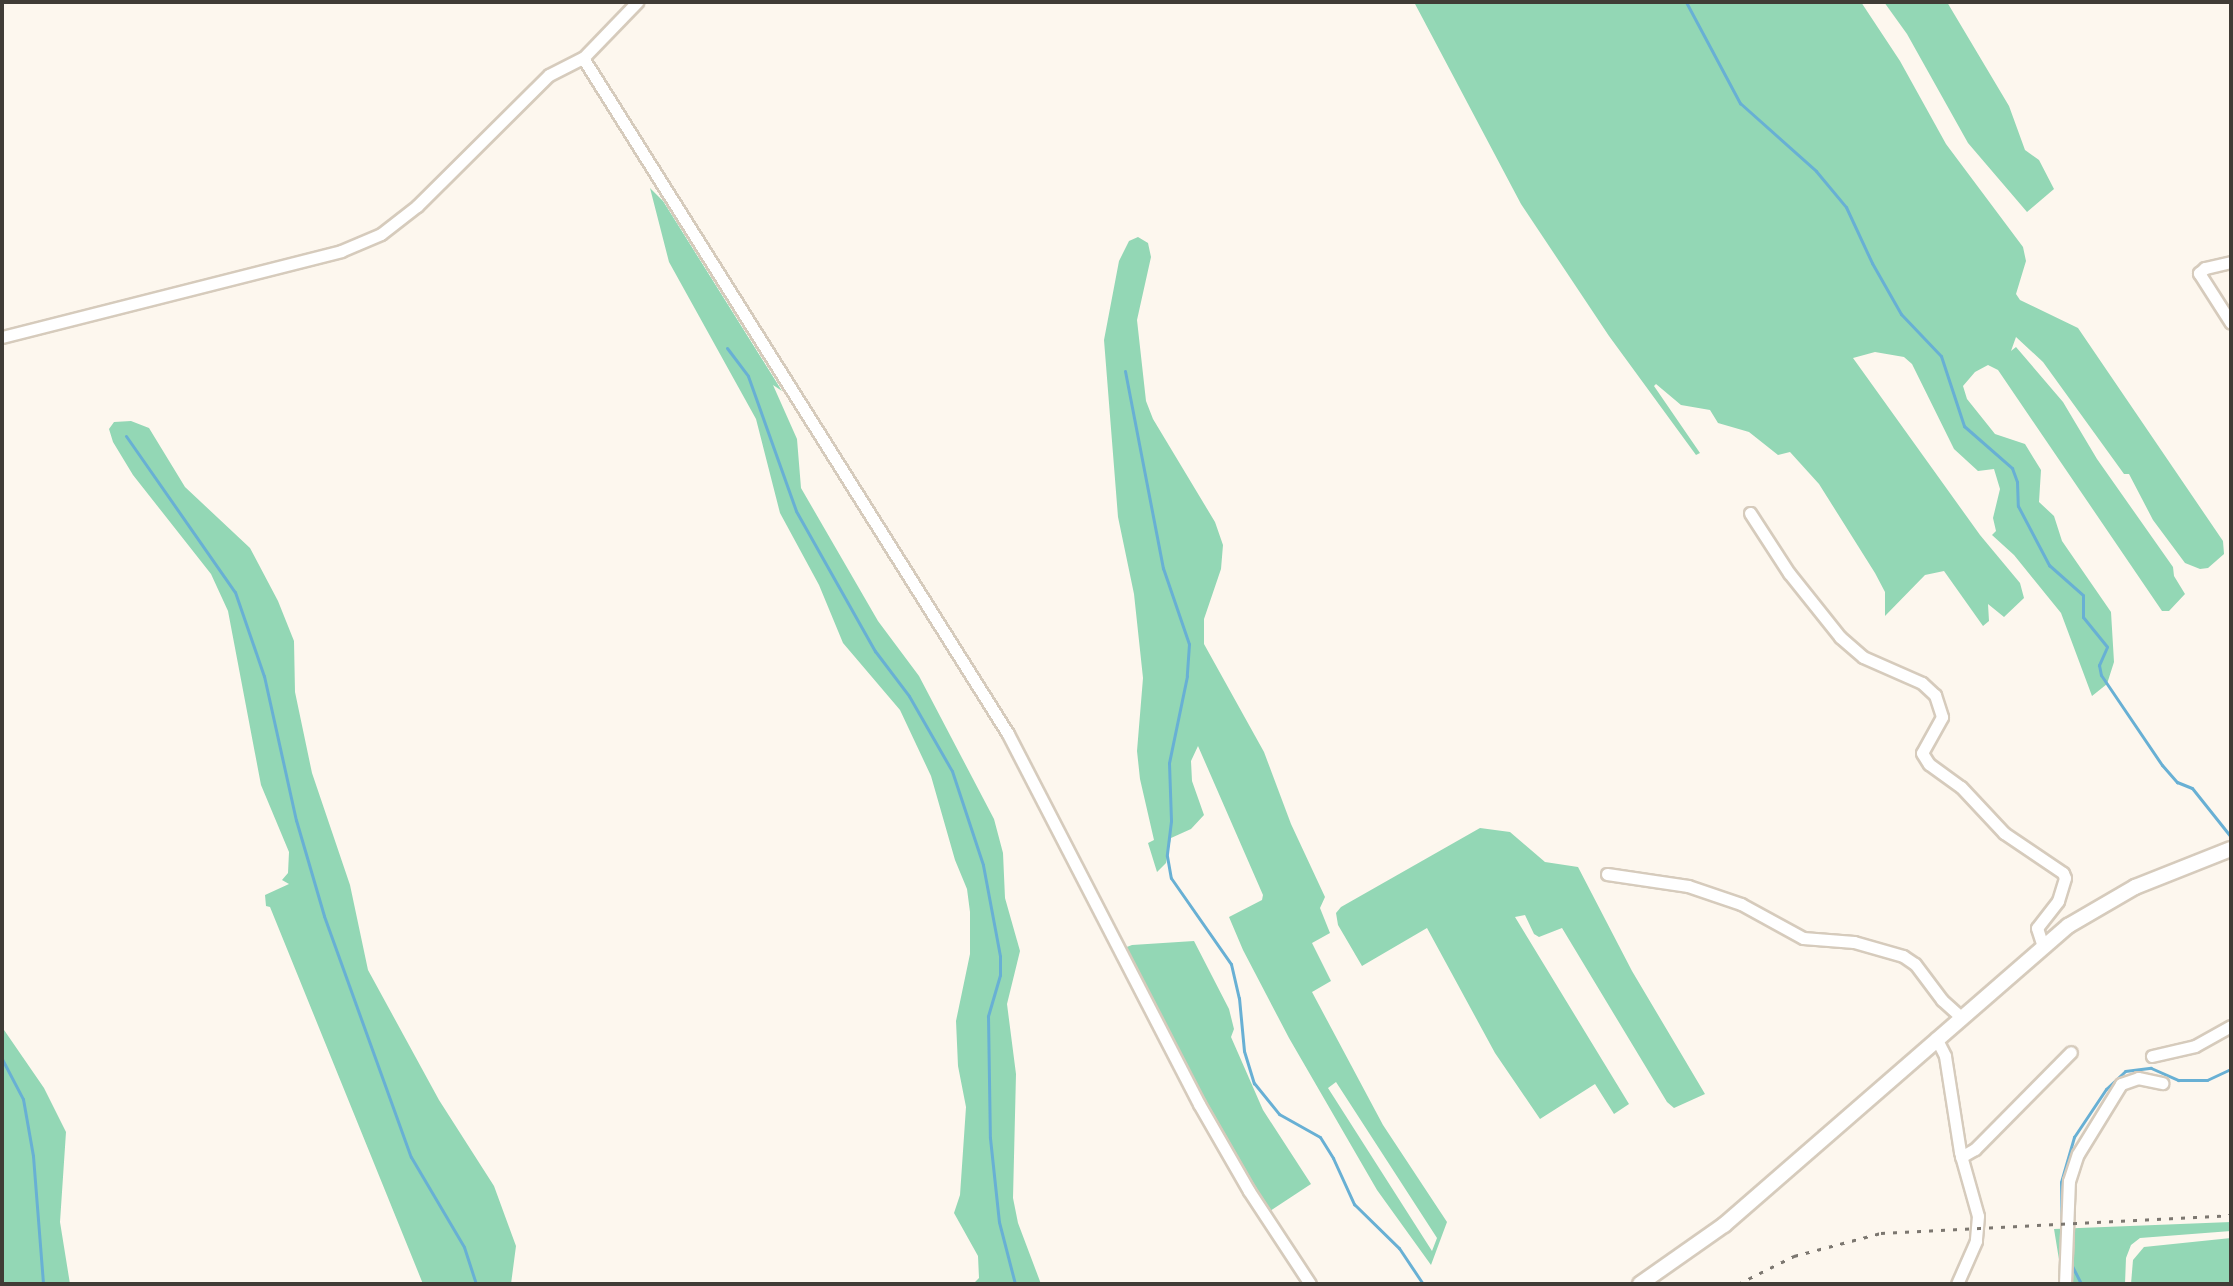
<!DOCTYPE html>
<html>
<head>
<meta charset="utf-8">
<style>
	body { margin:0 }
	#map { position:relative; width:2233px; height:1286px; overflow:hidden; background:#fdf7ee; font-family:"IBM Plex Sans",sans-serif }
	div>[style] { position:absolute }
	.green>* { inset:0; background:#93d7b5 }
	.stream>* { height:3px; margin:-1.5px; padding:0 1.5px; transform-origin:1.5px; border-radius:1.5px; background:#68b0d4 }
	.roads { filter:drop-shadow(2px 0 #d6cbbc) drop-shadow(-2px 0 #d6cbbc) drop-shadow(0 2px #d6cbbc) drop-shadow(0 -2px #d6cbbc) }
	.minor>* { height:11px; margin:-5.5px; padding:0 5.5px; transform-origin:5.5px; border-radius:5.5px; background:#fff }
	.major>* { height:14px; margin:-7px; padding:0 7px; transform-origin:7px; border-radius:7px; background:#fff }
	.rail>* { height:3px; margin-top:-1.5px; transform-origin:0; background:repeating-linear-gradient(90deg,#7c7770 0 4px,transparent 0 12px) }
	span { translate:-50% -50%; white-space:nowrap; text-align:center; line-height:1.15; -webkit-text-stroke:6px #fff; paint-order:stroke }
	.frame { position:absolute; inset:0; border:4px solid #403c36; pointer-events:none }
</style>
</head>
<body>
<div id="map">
	<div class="green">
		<div style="clip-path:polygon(1414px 2px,1861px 2px,1900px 61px,1946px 144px,2023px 247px,2026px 261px,2016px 294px,2020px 300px,2078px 328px,2223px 541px,2224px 554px,2208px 568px,2200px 569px,2185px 563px,2153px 520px,2129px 474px,2124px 474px,2043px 362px,2016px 337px,2011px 351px,2016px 347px,2063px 402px,2097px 459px,2173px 567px,2174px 576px,2185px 594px,2169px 611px,2162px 611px,1998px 370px,1988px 365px,1975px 372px,1963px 386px,1967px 399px,1995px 434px,2025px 444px,2041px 470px,2039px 502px,2054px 516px,2062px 541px,2111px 612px,2114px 662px,2107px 684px,2092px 696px,2061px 613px,2014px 555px,1992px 535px,1996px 531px,1993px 518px,2000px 489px,1994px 469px,1978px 471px,1954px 449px,1912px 364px,1904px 357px,1875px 352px,1853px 358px,1980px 535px,2020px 583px,2024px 598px,2004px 617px,1988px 604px,1989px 621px,1983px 626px,1944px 571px,1925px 575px,1885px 616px,1885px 592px,1875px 573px,1819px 484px,1790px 452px,1778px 455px,1749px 432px,1718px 423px,1710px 410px,1681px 405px,1656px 384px,1654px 386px,1700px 453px,1696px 455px,1609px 336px,1521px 204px)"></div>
		<div style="clip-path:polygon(1884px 2px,1947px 2px,2009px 106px,2025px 150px,2039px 160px,2054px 189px,2027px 212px,1968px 143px,1907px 34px)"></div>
		<div style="clip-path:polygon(650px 188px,663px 201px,782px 391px,773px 385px,797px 439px,801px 488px,878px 621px,919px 676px,994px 819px,1003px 853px,1005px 898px,1020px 951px,1007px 1004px,1016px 1074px,1013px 1198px,1018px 1223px,1041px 1284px,973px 1284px,979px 1278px,978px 1256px,954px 1213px,960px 1195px,966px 1107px,958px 1066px,956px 1021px,970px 954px,970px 912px,967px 889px,955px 860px,931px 776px,900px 710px,843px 643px,819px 585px,780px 513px,756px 419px,669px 262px)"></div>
		<div style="clip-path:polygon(evenodd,1138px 237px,1148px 243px,1151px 257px,1137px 320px,1146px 401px,1153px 419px,1215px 522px,1223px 545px,1221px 569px,1204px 619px,1204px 644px,1264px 752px,1291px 824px,1325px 897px,1320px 908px,1330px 933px,1312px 943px,1331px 981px,1312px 992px,1383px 1125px,1447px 1222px,1431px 1265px,1377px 1190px,1289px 1038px,1243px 950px,1229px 917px,1262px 900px,1263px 895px,1198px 746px,1191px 761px,1192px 781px,1204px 815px,1191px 829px,1171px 838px,1166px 863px,1157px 872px,1148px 843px,1154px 840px,1140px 779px,1137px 751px,1143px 678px,1134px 594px,1118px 517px,1104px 340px,1119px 261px,1129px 241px,1138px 237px,1336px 1082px,1437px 1238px,1432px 1251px,1328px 1088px,1336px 1082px)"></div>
		<div style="clip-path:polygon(131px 421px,149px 428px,185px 487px,250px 548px,278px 601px,294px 641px,295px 692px,312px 773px,350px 885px,368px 970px,439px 1100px,494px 1186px,516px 1246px,511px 1284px,423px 1284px,270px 907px,266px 906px,265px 895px,289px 884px,282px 880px,288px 873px,289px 852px,261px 785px,228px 611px,211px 574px,133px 475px,113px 442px,109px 429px,114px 422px)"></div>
		<div style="clip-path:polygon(1480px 828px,1510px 832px,1545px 862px,1578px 867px,1632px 971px,1705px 1094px,1674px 1108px,1667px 1102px,1562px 928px,1539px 937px,1534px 934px,1525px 915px,1515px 917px,1629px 1104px,1614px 1114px,1595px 1084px,1540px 1119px,1495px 1053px,1427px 928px,1362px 966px,1338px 925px,1336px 913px,1341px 907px)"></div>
		<div style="clip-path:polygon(1194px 941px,1229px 1009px,1234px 1029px,1231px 1037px,1263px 1110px,1311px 1184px,1270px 1211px,1222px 1131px,1124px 948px,1132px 945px)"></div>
		<div style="clip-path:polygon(2px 1027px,44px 1088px,66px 1132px,60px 1222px,70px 1284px,2px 1284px)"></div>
		<div style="clip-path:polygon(2231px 1222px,2231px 1231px,2140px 1238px,2131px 1245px,2126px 1258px,2125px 1284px,2063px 1284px,2054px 1229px)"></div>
		<div style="clip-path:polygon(2231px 1238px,2231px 1284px,2131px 1284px,2133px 1260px,2144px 1247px)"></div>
	</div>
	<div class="stream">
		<div style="left:1686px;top:2px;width:115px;rotate:61.9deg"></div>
		<div style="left:1740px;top:103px;width:102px;rotate:41.8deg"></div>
		<div style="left:1816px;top:171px;width:47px;rotate:50.2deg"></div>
		<div style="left:1846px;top:207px;width:62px;rotate:65.1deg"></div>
		<div style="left:1872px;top:263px;width:59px;rotate:60.4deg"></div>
		<div style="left:1901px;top:314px;width:58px;rotate:46.4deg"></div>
		<div style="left:1941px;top:356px;width:74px;rotate:71.8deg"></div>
		<div style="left:1964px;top:426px;width:64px;rotate:41.2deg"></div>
		<div style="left:2012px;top:468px;width:15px;rotate:70deg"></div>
		<div style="left:2017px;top:482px;width:24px;rotate:88deg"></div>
		<div style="left:2018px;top:506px;width:67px;rotate:62.3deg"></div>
		<div style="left:2049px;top:565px;width:45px;rotate:41.4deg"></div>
		<div style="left:2083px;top:595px;width:22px;rotate:90deg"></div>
		<div style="left:2083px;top:617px;width:38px;rotate:51deg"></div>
		<div style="left:2107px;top:647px;width:20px;rotate:114deg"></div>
		<div style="left:2099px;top:665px;width:10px;rotate:79deg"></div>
		<div style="left:2101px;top:675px;width:109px;rotate:55.9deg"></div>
		<div style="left:2162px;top:765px;width:23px;rotate:49deg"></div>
		<div style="left:2177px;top:782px;width:16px;rotate:22deg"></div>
		<div style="left:2192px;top:788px;width:63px;rotate:51.5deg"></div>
		<div style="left:727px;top:348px;width:35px;rotate:53deg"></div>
		<div style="left:748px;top:376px;width:143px;rotate:70.4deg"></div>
		<div style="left:796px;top:511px;width:161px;rotate:60.6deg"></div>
		<div style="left:875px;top:651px;width:56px;rotate:52.9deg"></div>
		<div style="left:909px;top:696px;width:86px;rotate:60.2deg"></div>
		<div style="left:952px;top:771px;width:99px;rotate:71.7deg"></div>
		<div style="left:983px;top:865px;width:93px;rotate:79.4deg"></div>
		<div style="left:1000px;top:956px;width:19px;rotate:90deg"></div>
		<div style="left:1000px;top:975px;width:43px;rotate:106.3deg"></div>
		<div style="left:988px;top:1016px;width:122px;rotate:89.1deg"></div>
		<div style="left:990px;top:1138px;width:84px;rotate:83.9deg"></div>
		<div style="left:999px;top:1222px;width:64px;rotate:75.5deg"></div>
		<div style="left:1125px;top:371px;width:201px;rotate:79.1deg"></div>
		<div style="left:1163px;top:568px;width:80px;rotate:71.1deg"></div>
		<div style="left:1189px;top:644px;width:32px;rotate:94deg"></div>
		<div style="left:1187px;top:676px;width:89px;rotate:101.7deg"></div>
		<div style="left:1169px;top:763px;width:58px;rotate:88deg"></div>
		<div style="left:1171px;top:821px;width:35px;rotate:97deg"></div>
		<div style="left:1167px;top:856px;width:22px;rotate:80deg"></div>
		<div style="left:1171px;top:878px;width:105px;rotate:55.1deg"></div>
		<div style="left:1231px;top:964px;width:35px;rotate:77deg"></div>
		<div style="left:1239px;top:998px;width:53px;rotate:84.6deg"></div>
		<div style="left:1244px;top:1051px;width:34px;rotate:73deg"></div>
		<div style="left:1254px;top:1083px;width:40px;rotate:51deg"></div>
		<div style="left:1279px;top:1114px;width:47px;rotate:29.3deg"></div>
		<div style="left:1320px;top:1137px;width:25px;rotate:58deg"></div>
		<div style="left:1333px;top:1158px;width:51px;rotate:65.5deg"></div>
		<div style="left:1354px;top:1204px;width:63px;rotate:44.4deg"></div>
		<div style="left:1399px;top:1248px;width:43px;rotate:56.3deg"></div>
		<div style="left:126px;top:436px;width:190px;rotate:55.1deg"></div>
		<div style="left:235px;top:592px;width:89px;rotate:71deg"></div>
		<div style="left:264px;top:676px;width:148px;rotate:77.5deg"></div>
		<div style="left:296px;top:820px;width:100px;rotate:73.7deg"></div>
		<div style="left:324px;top:916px;width:256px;rotate:70.2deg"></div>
		<div style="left:411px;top:1157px;width:104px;rotate:59.5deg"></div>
		<div style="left:464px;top:1247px;width:39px;rotate:72deg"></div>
		<div style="left:2px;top:1059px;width:45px;rotate:62.3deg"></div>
		<div style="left:23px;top:1099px;width:58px;rotate:80deg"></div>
		<div style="left:33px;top:1156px;width:128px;rotate:85.5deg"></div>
		<div style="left:2062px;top:1240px;width:58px;rotate:-91deg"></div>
		<div style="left:2061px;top:1182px;width:47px;rotate:-73.9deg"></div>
		<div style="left:2074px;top:1137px;width:58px;rotate:-56.3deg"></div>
		<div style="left:2106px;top:1089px;width:26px;rotate:-43deg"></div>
		<div style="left:2125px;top:1071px;width:26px;rotate:-7deg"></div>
		<div style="left:2151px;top:1068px;width:30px;rotate:24deg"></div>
		<div style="left:2178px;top:1080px;width:29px"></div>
		<div style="left:2207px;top:1080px;width:26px;rotate:-25deg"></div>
		<div style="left:2070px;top:1262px;width:25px;rotate:63deg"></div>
	</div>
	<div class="roads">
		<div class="minor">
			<div style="left:583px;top:58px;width:78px;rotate:-46deg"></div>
			<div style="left:2231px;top:262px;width:27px;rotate:167deg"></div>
			<div style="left:2205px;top:268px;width:8px;rotate:140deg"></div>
			<div style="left:2199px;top:273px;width:59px;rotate:57.4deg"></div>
			<div style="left:2px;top:337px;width:350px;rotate:-14.2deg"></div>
			<div style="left:341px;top:251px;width:43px;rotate:-23deg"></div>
			<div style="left:381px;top:234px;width:46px;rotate:-37.9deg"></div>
			<div style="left:417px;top:206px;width:186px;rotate:-44.8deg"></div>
			<div style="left:549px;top:75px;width:38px;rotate:-27deg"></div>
			<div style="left:583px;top:58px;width:798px;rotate:57.84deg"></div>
			<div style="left:1008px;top:734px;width:416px;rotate:62.7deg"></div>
			<div style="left:1199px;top:1104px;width:100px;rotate:60.1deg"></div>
			<div style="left:1249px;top:1191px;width:111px;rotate:56.7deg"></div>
			<div style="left:1750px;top:513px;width:72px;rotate:57deg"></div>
			<div style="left:1789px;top:573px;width:82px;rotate:51.4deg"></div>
			<div style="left:1840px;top:637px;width:30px;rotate:41deg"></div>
			<div style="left:1863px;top:657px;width:64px;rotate:23.8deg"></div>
			<div style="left:1922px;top:683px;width:18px;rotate:43deg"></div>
			<div style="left:1935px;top:695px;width:23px;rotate:72deg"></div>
			<div style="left:1942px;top:717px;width:41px;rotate:119.1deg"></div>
			<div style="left:1922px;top:753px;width:13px;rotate:58deg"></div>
			<div style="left:1929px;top:764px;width:39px;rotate:36deg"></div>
			<div style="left:1961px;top:787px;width:63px;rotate:46.9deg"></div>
			<div style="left:2004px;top:833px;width:71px;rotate:34.1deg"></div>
			<div style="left:2063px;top:873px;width:5px;rotate:68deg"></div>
			<div style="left:2065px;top:878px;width:24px;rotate:107deg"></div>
			<div style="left:2058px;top:901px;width:34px;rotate:128deg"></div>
			<div style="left:2037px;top:928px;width:19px;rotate:72deg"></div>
			<div style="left:1607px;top:874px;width:82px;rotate:8.4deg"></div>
			<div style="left:1688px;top:886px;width:56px;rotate:18.8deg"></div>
			<div style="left:1741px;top:904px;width:71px;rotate:28.7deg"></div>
			<div style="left:1803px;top:938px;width:51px;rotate:4.5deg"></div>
			<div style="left:1854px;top:942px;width:51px;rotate:15.9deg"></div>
			<div style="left:1903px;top:956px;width:14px;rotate:34deg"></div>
			<div style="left:1915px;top:964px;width:45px;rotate:53.1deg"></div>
			<div style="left:1942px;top:1000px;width:25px;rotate:42deg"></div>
			<div style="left:1936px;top:1038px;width:20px;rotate:63deg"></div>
			<div style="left:1945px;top:1056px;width:97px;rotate:81.1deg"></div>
			<div style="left:1960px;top:1152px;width:66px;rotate:74.3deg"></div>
			<div style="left:1978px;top:1216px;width:25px;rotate:95deg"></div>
			<div style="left:1976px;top:1241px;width:47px;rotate:113.8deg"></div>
			<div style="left:2152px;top:1056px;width:44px;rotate:-13.1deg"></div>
			<div style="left:2195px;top:1046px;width:41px;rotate:-29.1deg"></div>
			<div style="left:1961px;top:1157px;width:16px;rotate:-30deg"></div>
			<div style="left:1975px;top:1149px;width:136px;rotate:-45.3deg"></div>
			<div style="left:2065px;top:1284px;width:103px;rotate:-87.8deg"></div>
			<div style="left:2069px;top:1181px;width:28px;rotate:-72deg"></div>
			<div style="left:2078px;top:1154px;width:82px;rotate:-58.4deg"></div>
			<div style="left:2121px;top:1084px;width:18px;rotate:-19deg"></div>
			<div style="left:2138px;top:1078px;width:25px;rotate:12deg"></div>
		</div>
		<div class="major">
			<div style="left:1640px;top:1284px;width:103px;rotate:-35.1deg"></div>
			<div style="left:1724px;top:1225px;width:456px;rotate:-41deg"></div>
			<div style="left:2068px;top:926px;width:78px;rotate:-30.2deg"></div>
			<div style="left:2135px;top:887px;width:103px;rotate:-21.6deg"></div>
		</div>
	</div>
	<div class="rail">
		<div style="left:1738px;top:1284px;width:63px;rotate:-26.6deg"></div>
		<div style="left:1794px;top:1256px;width:90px;rotate:-14.8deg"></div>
		<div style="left:1881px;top:1233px;width:350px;rotate:-2.9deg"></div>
	</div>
	<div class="frame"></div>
</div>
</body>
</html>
